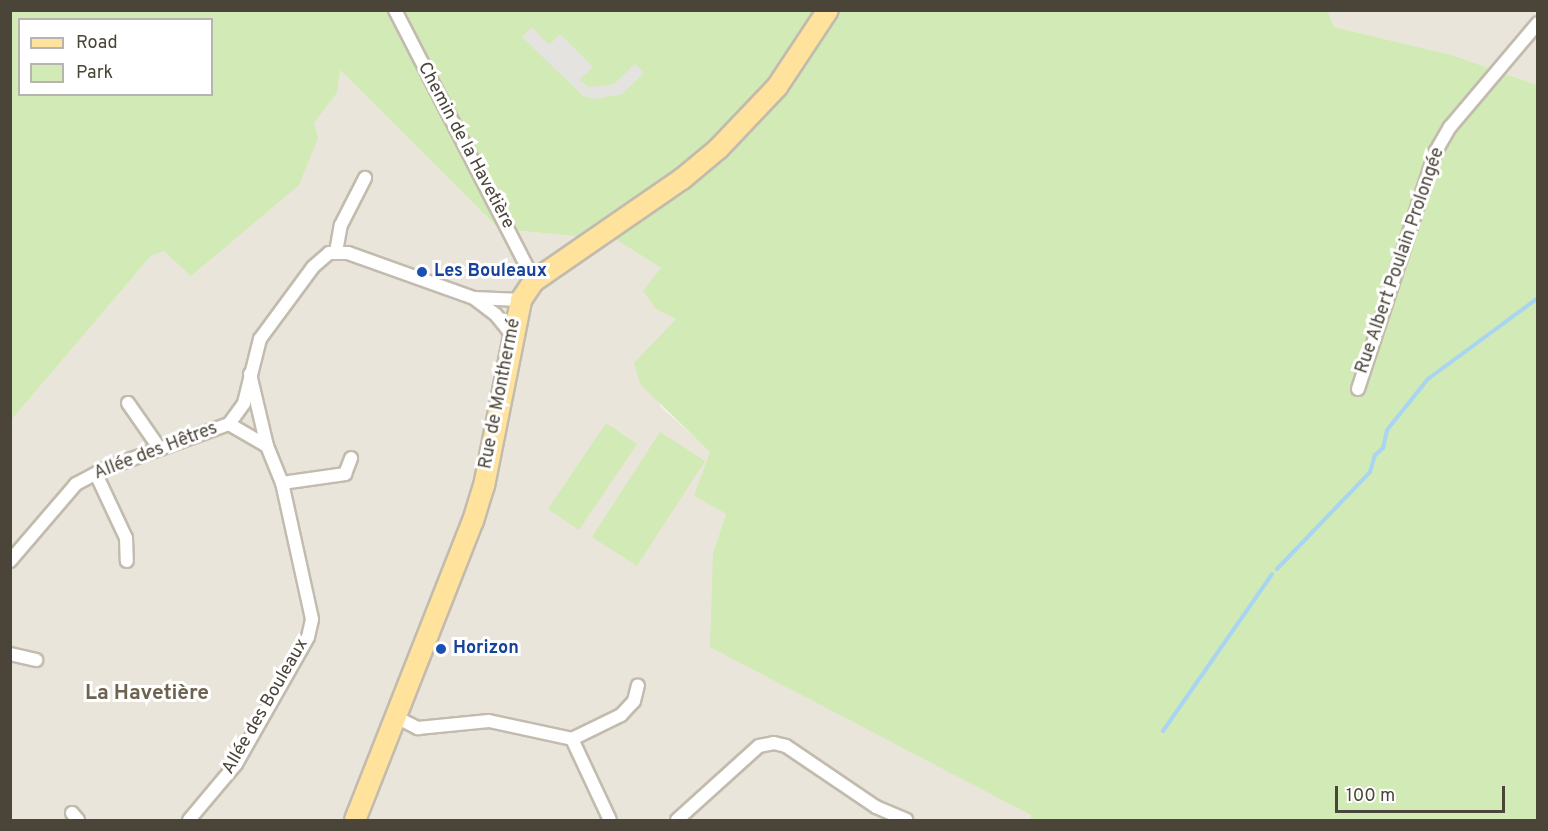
<!DOCTYPE html>
<html>
<head>
<meta charset="utf-8">
<style>
	body { margin:0 }
	#map { position:relative; width:1548px; height:831px; overflow:hidden; background:#f6f3ec; font-family:Overpass,sans-serif }
	div>[style] { position:absolute }
	.residential>* { inset:0; background:#eae5da }
	.green>* { inset:0; background:#d2eab5 }
	.parking>* { inset:0; background:#e5e3e0 }
	.stream>* { height:4px; margin:-2px; padding:0 2px; transform-origin:2px; border-radius:2px; background:#a9d4f2 }
	.roads { filter:drop-shadow(2px 0 #c2bbae) drop-shadow(-2px 0 #c2bbae) drop-shadow(0 2px #c2bbae) drop-shadow(0 -2px #c2bbae) }
	.street>* { height:12px; margin:-6px; padding:0 6px; transform-origin:6px; border-radius:6px; background:#fff }
	.primary>* { height:20px; margin:-10px; padding:0 10px; transform-origin:10px; border-radius:10px; background:#ffe39c }
	.dots>* { width:16px; height:16px; translate:-50% -50%; box-sizing:border-box; border:3px solid #fff; border-radius:50% }
	span { translate:-50% -50%; white-space:nowrap; text-align:center; line-height:1.15; -webkit-text-stroke:6px #fff; paint-order:stroke }
	.street-label { font-size:18px; color:#4b4439 }
	.transit-label { font-size:18px; color:#164399; font-weight:700 }
	.left { translate:0 -50%; text-align:left }
	.quarter-label { font-size:21px; color:#6e6250; font-weight:700 }
	.frame { position:absolute; inset:0; border:12px solid #4b4439; pointer-events:none }
	.legend { position:absolute; left:18px; top:18px; width:195px; height:78px; box-sizing:border-box; background:#fff; border:2px solid #b7b4b0; margin:0; padding:8px 10px; list-style:none; font-size:18px; color:#4b4439 }
	.legend li { display:flex; align-items:center; gap:12px; height:30px }
	.legend b { width:30px; border:2px solid #b7b4b0 }
	.scale { position:absolute; left:1335px; top:786px; width:170px; height:27px; box-sizing:border-box; border:3px solid #4b4439; border-top:0; padding-left:8px; font-size:18px; line-height:21px; white-space:nowrap; color:#4b4439; -webkit-text-stroke:4px #fff; paint-order:stroke }
</style>
</head>
<body>
<div id="map">
	<div class="residential">
		<div style="clip-path:polygon(1328px 11px,1537px 11px,1537px 85px,1452px 55px,1334px 27px)"></div>
		<div style="clip-path:polygon(339px 69px,499px 229px,617px 240px,661px 268px,656px 309px,677px 318px,660px 406px,711px 452px,695px 496px,726px 514px,713px 553px,1031px 815px,1030px 820px,11px 820px,11px 420px,151px 256px,164px 251px,314px 123px,337px 93px)"></div>
	</div>
	<div class="green">
		<div style="clip-path:polygon(evenodd,11px 11px,1328px 11px,1334px 27px,1452px 55px,1537px 85px,1537px 820px,1030px 820px,1031px 815px,710px 647px,713px 553px,726px 514px,694px 496px,710px 452px,640px 384px,634px 363px,676px 319px,656px 309px,643px 291px,661px 268px,617px 240px,499px 229px,340px 70px,337px 93px,314px 123px,318px 138px,299px 185px,191px 276px,164px 251px,151px 256px,11px 420px,11px 11px,20px 20px,212px 20px,212px 94px,20px 94px,20px 20px)"></div>
		<div style="clip-path:polygon(606px 423px,637px 444px,579px 530px,548px 509px)"></div>
		<div style="clip-path:polygon(660px 432px,705px 461px,637px 566px,592px 537px)"></div>
	</div>
	<div class="parking">
		<div style="clip-path:polygon(532px 27px,549px 45px,560px 34px,593px 67px,579px 80px,589px 87px,614px 84px,635px 64px,644px 73px,622px 94px,595px 99px,583px 96px,522px 37px)"></div>
	</div>
	<div class="stream">
		<div style="left:1277px;top:569px;width:134px;rotate:-46.2deg"></div>
		<div style="left:1370px;top:472px;width:18px;rotate:-74deg"></div>
		<div style="left:1375px;top:455px;width:11px;rotate:-41deg"></div>
		<div style="left:1383px;top:448px;width:18px;rotate:-77deg"></div>
		<div style="left:1387px;top:430px;width:65px;rotate:-51.2deg"></div>
		<div style="left:1428px;top:379px;width:137px;rotate:-36.4deg"></div>
		<div style="left:1163px;top:731px;width:191px;rotate:-55.2deg"></div>
	</div>
	<div class="roads">
		<div class="street">
			<div style="left:395px;top:10px;width:305px;rotate:62.8deg"></div>
			<div style="left:336px;top:252px;width:27px;rotate:-80deg"></div>
			<div style="left:341px;top:225px;width:53px;rotate:-62.9deg"></div>
			<div style="left:475px;top:299px;width:26px;rotate:37deg"></div>
			<div style="left:496px;top:315px;width:27px;rotate:51deg"></div>
			<div style="left:1358px;top:389px;width:250px;rotate:-71.9deg"></div>
			<div style="left:1436px;top:151px;width:28px;rotate:-60deg"></div>
			<div style="left:1450px;top:127px;width:136px;rotate:-49.8deg"></div>
			<div style="left:128px;top:403px;width:56px;rotate:55.2deg"></div>
			<div style="left:229px;top:424px;width:26px;rotate:-54deg"></div>
			<div style="left:244px;top:403px;width:66px;rotate:-76deg"></div>
			<div style="left:260px;top:339px;width:89px;rotate:-53.6deg"></div>
			<div style="left:313px;top:267px;width:21px;rotate:-41deg"></div>
			<div style="left:329px;top:253px;width:19px"></div>
			<div style="left:348px;top:253px;width:134px;rotate:19.7deg"></div>
			<div style="left:474px;top:298px;width:47px;rotate:2.4deg"></div>
			<div style="left:229px;top:424px;width:44px;rotate:30.1deg"></div>
			<div style="left:96px;top:474px;width:71px;rotate:64.9deg"></div>
			<div style="left:126px;top:538px;width:23px;rotate:88deg"></div>
			<div style="left:282px;top:483px;width:64px;rotate:-8.1deg"></div>
			<div style="left:345px;top:474px;width:17px;rotate:-69deg"></div>
			<div style="left:10px;top:561px;width:101px;rotate:-49.4deg"></div>
			<div style="left:76px;top:484px;width:32px;rotate:-28deg"></div>
			<div style="left:104px;top:469px;width:133px;rotate:-19.8deg"></div>
			<div style="left:10px;top:654px;width:27px;rotate:13deg"></div>
			<div style="left:396px;top:717px;width:25px;rotate:27deg"></div>
			<div style="left:418px;top:728px;width:71px;rotate:-5.6deg"></div>
			<div style="left:489px;top:721px;width:85px;rotate:12.2deg"></div>
			<div style="left:572px;top:739px;width:89px;rotate:64.9deg"></div>
			<div style="left:572px;top:739px;width:55px;rotate:-26.1deg"></div>
			<div style="left:621px;top:715px;width:19px;rotate:-47deg"></div>
			<div style="left:634px;top:701px;width:16px;rotate:-76deg"></div>
			<div style="left:72px;top:813px;width:9px;rotate:49deg"></div>
			<div style="left:189px;top:820px;width:73px;rotate:-50deg"></div>
			<div style="left:236px;top:764px;width:146px;rotate:-60.4deg"></div>
			<div style="left:308px;top:637px;width:18px;rotate:-77deg"></div>
			<div style="left:312px;top:619px;width:139px;rotate:-102.4deg"></div>
			<div style="left:282px;top:483px;width:40px;rotate:-112deg"></div>
			<div style="left:267px;top:446px;width:74px;rotate:-103.3deg"></div>
			<div style="left:677px;top:820px;width:110px;rotate:-42.1deg"></div>
			<div style="left:759px;top:746px;width:15px;rotate:-11deg"></div>
			<div style="left:774px;top:743px;width:12px;rotate:14deg"></div>
			<div style="left:786px;top:746px;width:109px;rotate:34.1deg"></div>
			<div style="left:876px;top:807px;width:33px;rotate:23deg"></div>
		</div>
		<div class="primary">
			<div style="left:355px;top:820px;width:321px;rotate:-68.5deg"></div>
			<div style="left:473px;top:521px;width:37px;rotate:-73deg"></div>
			<div style="left:484px;top:486px;width:190px;rotate:-78.7deg"></div>
			<div style="left:521px;top:300px;width:23px;rotate:-56deg"></div>
			<div style="left:534px;top:281px;width:180px;rotate:-34.6deg"></div>
			<div style="left:682px;top:179px;width:47px;rotate:-39.8deg"></div>
			<div style="left:718px;top:149px;width:86px;rotate:-46.4deg"></div>
			<div style="left:777px;top:87px;width:92px;rotate:-56.5deg"></div>
		</div>
	</div>
	<div class="dots">
		<div style="left:422px;top:272px;background:#1a4fb4"></div>
		<div style="left:441px;top:649px;background:#1a4fb4"></div>
	</div>
	<div class="street-label">
		<span style="left:465px;top:146px;rotate:62deg">Chemin de la Havetière</span>
		<span style="left:1401px;top:261px;rotate:-71deg">Rue Albert Poulain Prolongée</span>
		<span style="left:501px;top:394px;rotate:-79deg">Rue de Monthermé</span>
		<span style="left:156px;top:452px;rotate:-21deg">Allée des Hêtres</span>
		<span style="left:266px;top:707px;rotate:-60deg">Allée des Bouleaux</span>
	</div>
	<div class="transit-label">
		<span class="left" style="left:434px;top:272px">Les Bouleaux</span>
		<span class="left" style="left:453px;top:649px">Horizon</span>
	</div>
	<div class="quarter-label">
		<span style="left:147px;top:694px">La Havetière</span>
	</div>
	<div class="frame"></div>
	<ul class="legend">
	<li><b style="height:8px;background:#ffe39c"></b>Road</li>
	<li><b style="height:16px;background:#d2eab5"></b>Park</li>
	</ul>
	<div class="scale">100 m</div>
</div>
</body>
</html>
